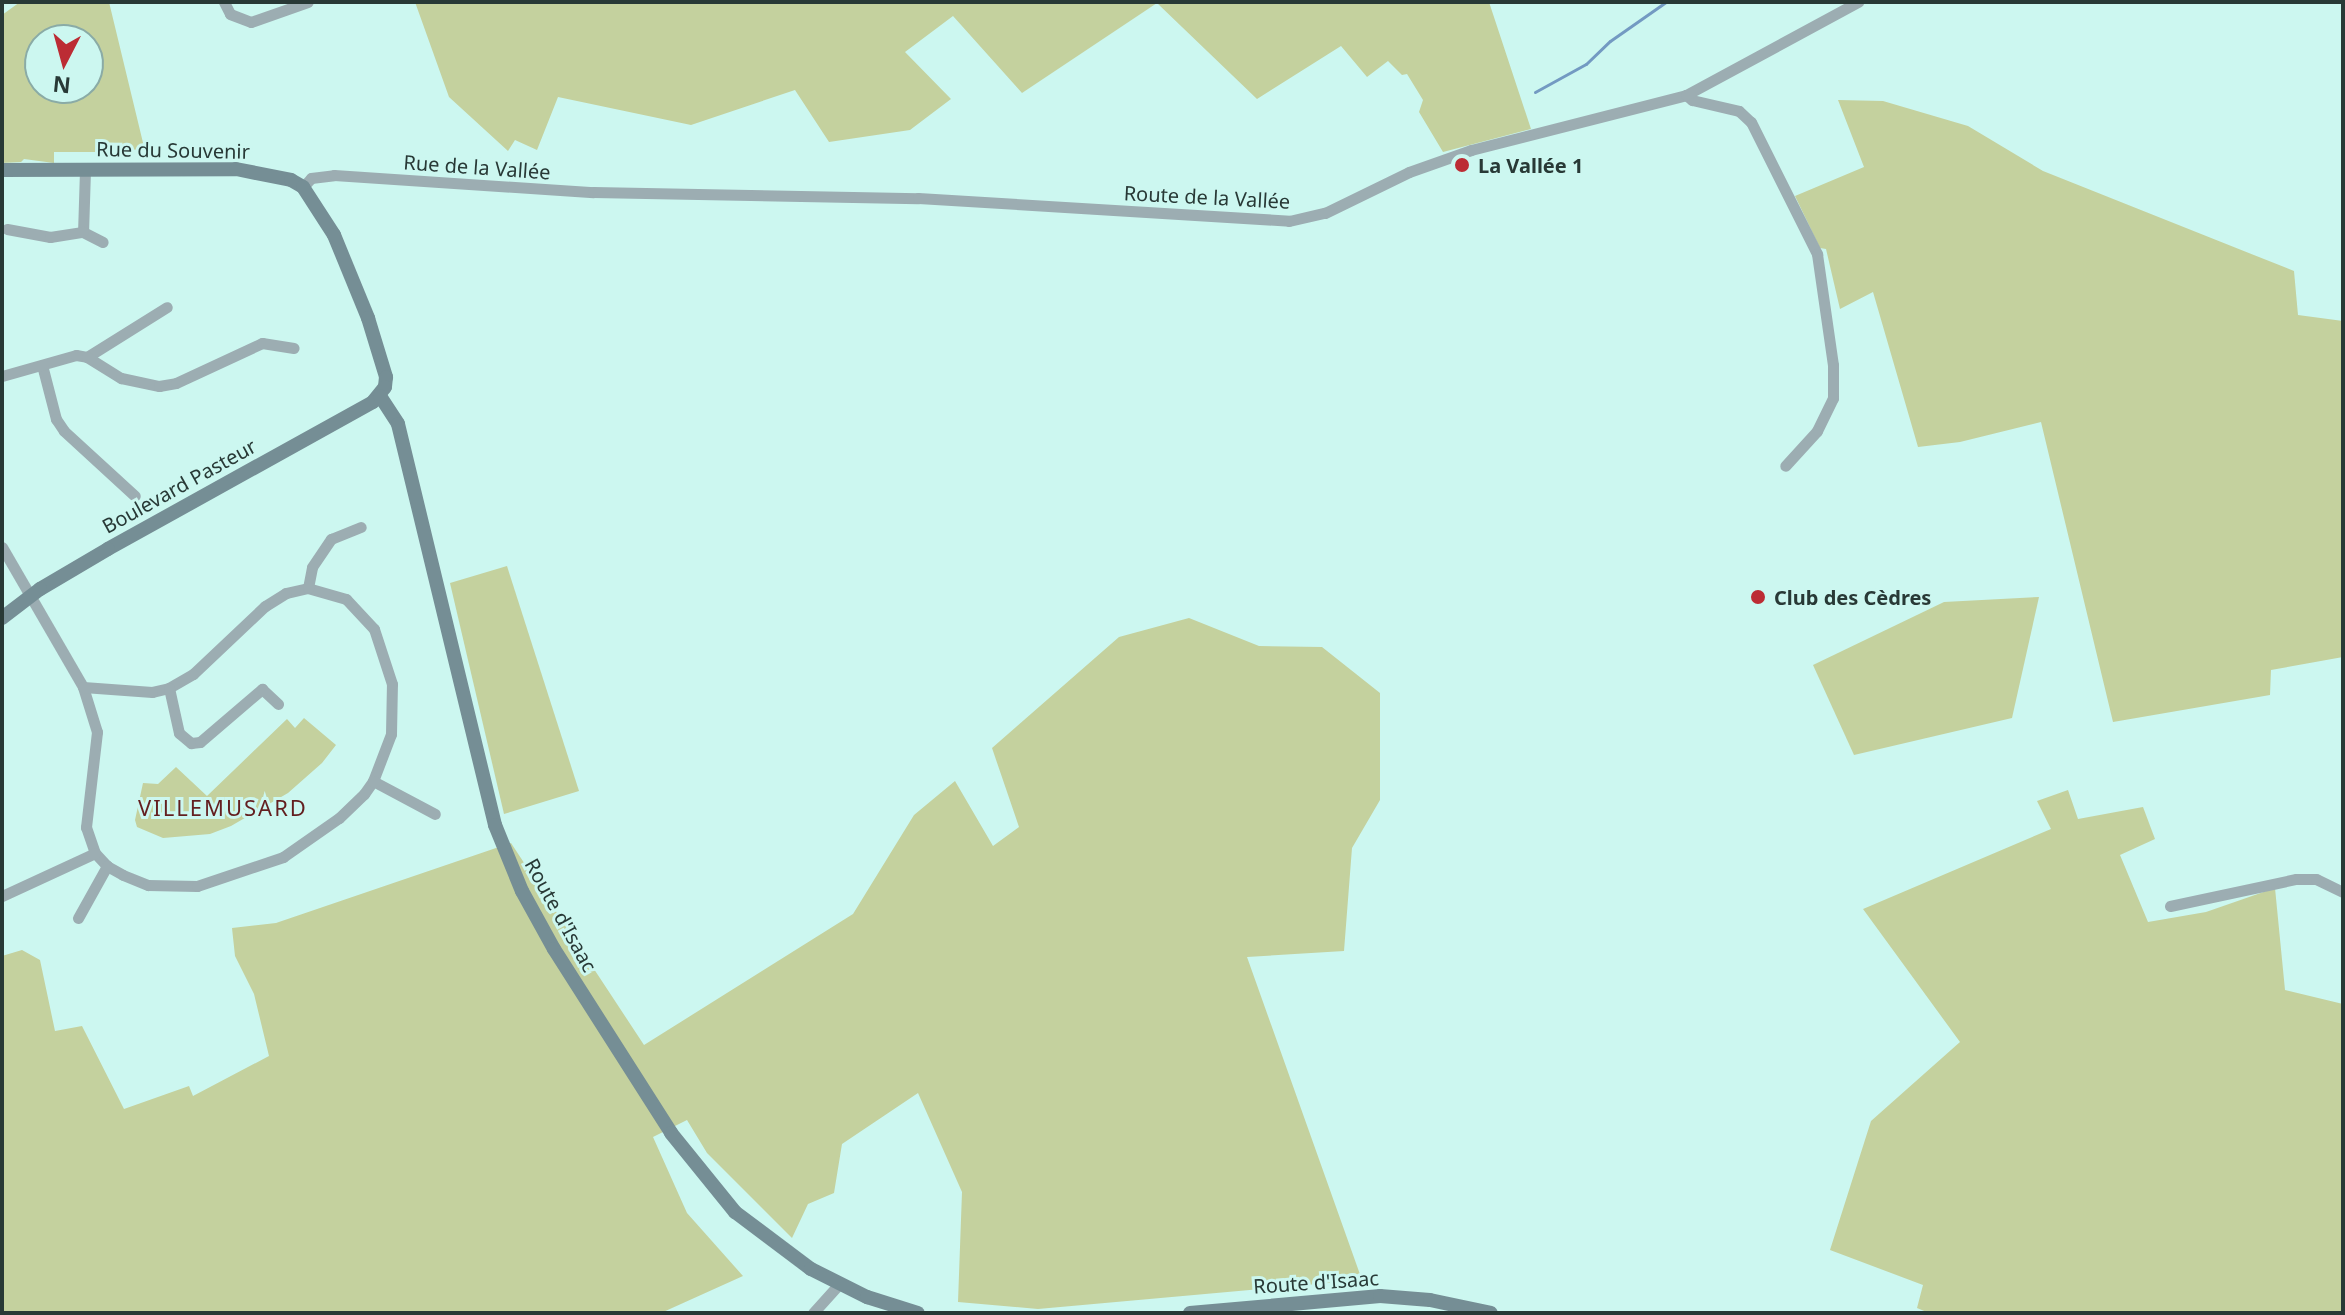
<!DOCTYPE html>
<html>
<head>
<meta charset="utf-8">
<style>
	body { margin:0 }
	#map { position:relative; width:2345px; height:1315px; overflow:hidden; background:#ccf7f0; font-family:"Noto Sans",sans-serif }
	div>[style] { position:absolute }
	.green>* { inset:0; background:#c4d19e }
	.stream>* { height:3px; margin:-1.5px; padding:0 1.5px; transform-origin:1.5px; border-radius:1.5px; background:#739ac2 }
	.street>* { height:11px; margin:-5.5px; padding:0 5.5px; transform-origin:5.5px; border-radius:5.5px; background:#9cadb2 }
	.secondary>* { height:14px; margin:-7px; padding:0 7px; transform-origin:7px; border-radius:7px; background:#758e95 }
	.dots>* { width:22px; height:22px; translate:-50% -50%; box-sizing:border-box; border:4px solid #ccf7f0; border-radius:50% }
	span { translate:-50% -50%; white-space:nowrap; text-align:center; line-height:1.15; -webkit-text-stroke:6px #ccf7f0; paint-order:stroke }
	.street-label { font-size:20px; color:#283936 }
	.poi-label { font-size:20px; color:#283936; font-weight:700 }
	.left { translate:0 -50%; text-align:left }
	.neighbourhood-label { font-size:22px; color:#631e1f; letter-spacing:2px }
	.frame { position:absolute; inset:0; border:4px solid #283936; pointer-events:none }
	.north { position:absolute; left:24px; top:24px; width:80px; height:80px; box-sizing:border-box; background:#ccf7f0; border:2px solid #8aaba6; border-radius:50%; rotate:186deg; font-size:22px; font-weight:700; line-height:32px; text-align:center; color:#283936 }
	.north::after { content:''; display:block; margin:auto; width:28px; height:36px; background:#bc2c34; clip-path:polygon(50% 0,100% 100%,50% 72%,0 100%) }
</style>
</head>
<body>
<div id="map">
	<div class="green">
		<div style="clip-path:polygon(evenodd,20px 2px,109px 2px,145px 151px,116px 147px,111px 152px,54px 152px,54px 163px,24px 159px,21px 162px,2px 163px,2px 15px,20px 2px,40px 40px,88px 40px,88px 88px,40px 88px,40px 40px)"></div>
		<div style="clip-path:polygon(415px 2px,1489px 2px,1531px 129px,1443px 152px,1419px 112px,1423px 100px,1407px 74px,1402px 75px,1388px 61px,1367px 77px,1341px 46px,1257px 99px,1157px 3px,1022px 93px,953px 16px,905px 52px,951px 99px,910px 130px,829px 142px,795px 90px,691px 125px,558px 97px,537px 150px,515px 140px,508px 151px,449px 97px)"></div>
		<div style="clip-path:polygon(1838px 100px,1883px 101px,1968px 126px,2043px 171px,2294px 271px,2298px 315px,2343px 321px,2343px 657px,2271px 670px,2270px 695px,2113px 722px,2041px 422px,1960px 442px,1918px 447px,1873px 292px,1840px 309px,1826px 249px,1820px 248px,1795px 196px,1864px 167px)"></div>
		<div style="clip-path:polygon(507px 566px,579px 791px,504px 814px,450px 583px)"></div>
		<div style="clip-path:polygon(2039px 597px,2012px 718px,1854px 755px,1813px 665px,1944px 602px)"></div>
		<div style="clip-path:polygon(1189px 618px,1259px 646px,1322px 647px,1380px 693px,1380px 800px,1352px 848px,1344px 951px,1247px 957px,1362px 1280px,1038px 1309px,958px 1302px,962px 1192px,918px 1093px,842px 1144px,834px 1193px,808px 1204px,792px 1238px,707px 1153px,687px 1120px,653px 1137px,687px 1213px,743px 1276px,661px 1313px,2px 1313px,2px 956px,22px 950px,40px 960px,55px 1031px,82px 1026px,124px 1109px,189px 1086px,193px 1096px,269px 1056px,254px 994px,235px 956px,232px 928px,276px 923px,511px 843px,644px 1045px,853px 914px,914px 815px,955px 781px,993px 846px,1019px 827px,992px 748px,1119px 637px)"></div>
		<div style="clip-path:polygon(304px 718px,336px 745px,322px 763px,288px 793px,231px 826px,210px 834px,163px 838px,137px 827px,135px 820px,143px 783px,158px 784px,176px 767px,207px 796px,287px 719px,295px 728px)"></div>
		<div style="clip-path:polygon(2068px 790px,2078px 819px,2143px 807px,2155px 839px,2120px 855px,2148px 922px,2206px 912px,2275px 888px,2285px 990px,2343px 1004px,2343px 1313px,1929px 1313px,1917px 1308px,1923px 1285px,1830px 1250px,1871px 1121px,1960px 1042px,1863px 909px,2051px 829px,2037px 801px)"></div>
	</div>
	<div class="stream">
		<div style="left:1535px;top:92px;width:58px;rotate:-28.8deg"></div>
		<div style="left:1586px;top:64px;width:33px;rotate:-44deg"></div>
		<div style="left:1610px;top:41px;width:68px;rotate:-34.9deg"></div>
	</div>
	<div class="street">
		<div style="left:224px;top:2px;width:13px;rotate:63deg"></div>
		<div style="left:230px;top:14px;width:22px;rotate:21deg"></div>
		<div style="left:251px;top:22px;width:60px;rotate:-19.3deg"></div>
		<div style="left:1686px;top:95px;width:8px;rotate:40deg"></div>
		<div style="left:1692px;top:100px;width:48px;rotate:13.2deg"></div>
		<div style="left:1739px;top:111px;width:16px;rotate:43deg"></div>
		<div style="left:1751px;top:122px;width:148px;rotate:63.4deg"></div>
		<div style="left:1817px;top:254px;width:112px;rotate:81.8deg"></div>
		<div style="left:1833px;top:365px;width:33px;rotate:90deg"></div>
		<div style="left:1833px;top:398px;width:37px;rotate:116deg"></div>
		<div style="left:1817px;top:431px;width:47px;rotate:132.4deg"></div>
		<div style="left:85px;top:170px;width:62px;rotate:91.8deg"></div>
		<div style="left:83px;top:232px;width:22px;rotate:27deg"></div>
		<div style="left:303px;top:187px;width:12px;rotate:-48deg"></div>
		<div style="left:311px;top:178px;width:23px;rotate:-7deg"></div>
		<div style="left:334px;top:175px;width:260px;rotate:3.8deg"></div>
		<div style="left:593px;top:192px;width:325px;rotate:1.1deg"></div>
		<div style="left:918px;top:198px;width:372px;rotate:3.5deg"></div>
		<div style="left:1289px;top:221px;width:37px;rotate:-13deg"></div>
		<div style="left:1325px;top:213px;width:93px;rotate:-26deg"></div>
		<div style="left:1409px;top:172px;width:66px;rotate:-19.5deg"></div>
		<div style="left:1471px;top:150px;width:222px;rotate:-14.3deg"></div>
		<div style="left:1686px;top:95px;width:196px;rotate:-28.4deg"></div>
		<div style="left:7px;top:229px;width:44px;rotate:10.5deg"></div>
		<div style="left:50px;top:237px;width:33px;rotate:-9deg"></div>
		<div style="left:87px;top:357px;width:94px;rotate:-32deg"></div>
		<div style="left:42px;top:365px;width:56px;rotate:75.5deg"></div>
		<div style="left:56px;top:419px;width:14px;rotate:56deg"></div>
		<div style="left:64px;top:431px;width:96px;rotate:42.5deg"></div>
		<div style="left:2px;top:376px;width:77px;rotate:-15.8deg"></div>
		<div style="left:76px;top:355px;width:11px;rotate:10deg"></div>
		<div style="left:87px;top:357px;width:40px;rotate:32deg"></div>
		<div style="left:121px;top:378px;width:39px;rotate:12deg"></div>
		<div style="left:159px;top:386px;width:17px;rotate:-10deg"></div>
		<div style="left:176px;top:383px;width:95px;rotate:-24.9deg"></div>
		<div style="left:262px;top:343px;width:32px;rotate:9deg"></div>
		<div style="left:2px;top:547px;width:162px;rotate:59.9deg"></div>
		<div style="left:83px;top:687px;width:47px;rotate:72.7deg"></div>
		<div style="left:97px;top:732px;width:96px;rotate:96.6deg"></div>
		<div style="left:86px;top:827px;width:28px;rotate:71deg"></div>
		<div style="left:95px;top:853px;width:18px;rotate:47deg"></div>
		<div style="left:107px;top:866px;width:18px;rotate:29deg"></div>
		<div style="left:123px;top:875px;width:27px;rotate:22deg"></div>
		<div style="left:148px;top:885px;width:49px;rotate:1.2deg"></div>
		<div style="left:197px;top:886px;width:91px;rotate:-18.6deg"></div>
		<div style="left:283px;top:857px;width:68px;rotate:-34.9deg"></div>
		<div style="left:339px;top:818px;width:35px;rotate:-44deg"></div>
		<div style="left:364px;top:794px;width:16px;rotate:-55deg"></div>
		<div style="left:373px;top:781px;width:50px;rotate:-69deg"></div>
		<div style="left:391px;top:734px;width:50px;rotate:-88.9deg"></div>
		<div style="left:392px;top:684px;width:58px;rotate:-108.1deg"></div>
		<div style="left:374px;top:629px;width:41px;rotate:-133deg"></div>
		<div style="left:346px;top:599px;width:40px;rotate:-164deg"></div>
		<div style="left:308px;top:588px;width:23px;rotate:167deg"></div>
		<div style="left:286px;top:593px;width:25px;rotate:148deg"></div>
		<div style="left:265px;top:606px;width:99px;rotate:136.6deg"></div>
		<div style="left:193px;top:674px;width:28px;rotate:150deg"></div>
		<div style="left:169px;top:688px;width:17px;rotate:167deg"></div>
		<div style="left:152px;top:692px;width:69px;rotate:-175.9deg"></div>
		<div style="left:308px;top:588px;width:21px;rotate:-79deg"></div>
		<div style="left:312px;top:567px;width:34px;rotate:-56deg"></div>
		<div style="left:331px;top:539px;width:32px;rotate:-22deg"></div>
		<div style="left:169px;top:688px;width:46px;rotate:77.5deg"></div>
		<div style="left:179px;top:733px;width:16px;rotate:40deg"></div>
		<div style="left:191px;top:743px;width:9px;rotate:-6deg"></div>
		<div style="left:200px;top:742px;width:82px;rotate:-40.5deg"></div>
		<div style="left:262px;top:689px;width:22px;rotate:43deg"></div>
		<div style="left:373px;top:781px;width:70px;rotate:28deg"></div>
		<div style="left:2px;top:896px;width:102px;rotate:-24.8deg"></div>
		<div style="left:2170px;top:906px;width:129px;rotate:-12.1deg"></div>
		<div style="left:2296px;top:879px;width:20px"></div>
		<div style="left:2316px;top:879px;width:30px;rotate:26deg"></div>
		<div style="left:78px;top:918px;width:60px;rotate:-60.9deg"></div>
		<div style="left:813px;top:1313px;width:39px;rotate:-48deg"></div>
	</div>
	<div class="secondary">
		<div style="left:2px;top:170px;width:234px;rotate:-0.2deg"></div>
		<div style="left:236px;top:169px;width:56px;rotate:11.3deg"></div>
		<div style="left:291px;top:180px;width:14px;rotate:30deg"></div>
		<div style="left:303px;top:187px;width:57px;rotate:57.1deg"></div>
		<div style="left:334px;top:235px;width:90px;rotate:67.7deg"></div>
		<div style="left:368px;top:318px;width:62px;rotate:73deg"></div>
		<div style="left:386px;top:377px;width:10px;rotate:96deg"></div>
		<div style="left:385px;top:387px;width:19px;rotate:129deg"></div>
		<div style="left:373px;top:402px;width:303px;rotate:151deg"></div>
		<div style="left:108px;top:549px;width:79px;rotate:149.5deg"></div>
		<div style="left:40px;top:589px;width:48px;rotate:142.7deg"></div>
		<div style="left:380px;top:396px;width:33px;rotate:57deg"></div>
		<div style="left:398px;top:424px;width:413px;rotate:76.4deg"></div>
		<div style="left:495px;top:825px;width:71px;rotate:67.8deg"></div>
		<div style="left:522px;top:891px;width:66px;rotate:61.1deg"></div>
		<div style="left:554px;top:949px;width:218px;rotate:57.5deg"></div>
		<div style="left:671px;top:1133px;width:102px;rotate:51deg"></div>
		<div style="left:735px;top:1212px;width:95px;rotate:36.9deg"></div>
		<div style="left:811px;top:1269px;width:63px;rotate:26.6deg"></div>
		<div style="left:867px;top:1297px;width:53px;rotate:17.4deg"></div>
		<div style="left:1190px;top:1313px;width:191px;rotate:-5.1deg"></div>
		<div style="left:1380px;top:1296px;width:50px;rotate:4.6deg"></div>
		<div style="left:1430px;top:1300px;width:62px;rotate:12deg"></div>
	</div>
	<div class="dots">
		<div style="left:1462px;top:165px;background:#bc2c34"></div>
		<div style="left:1758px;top:597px;background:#bc2c34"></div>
	</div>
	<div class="street-label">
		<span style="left:173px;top:150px;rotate:1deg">Rue du Souvenir</span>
		<span style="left:477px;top:167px;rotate:4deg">Rue de la Vallée</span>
		<span style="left:1207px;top:197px;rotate:3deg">Route de la Vallée</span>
		<span style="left:179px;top:486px;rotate:-29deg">Boulevard Pasteur</span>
		<span style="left:561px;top:915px;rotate:61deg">Route d'Isaac</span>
		<span style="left:1316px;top:1282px;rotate:-4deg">Route d'Isaac</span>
	</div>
	<div class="poi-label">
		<span class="left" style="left:1478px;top:165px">La Vallée 1</span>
		<span class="left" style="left:1774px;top:597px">Club des Cèdres</span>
	</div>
	<div class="neighbourhood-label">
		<span style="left:223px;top:808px">VILLEMUSARD</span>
	</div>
	<div class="frame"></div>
	<div class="north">N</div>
</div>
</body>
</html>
